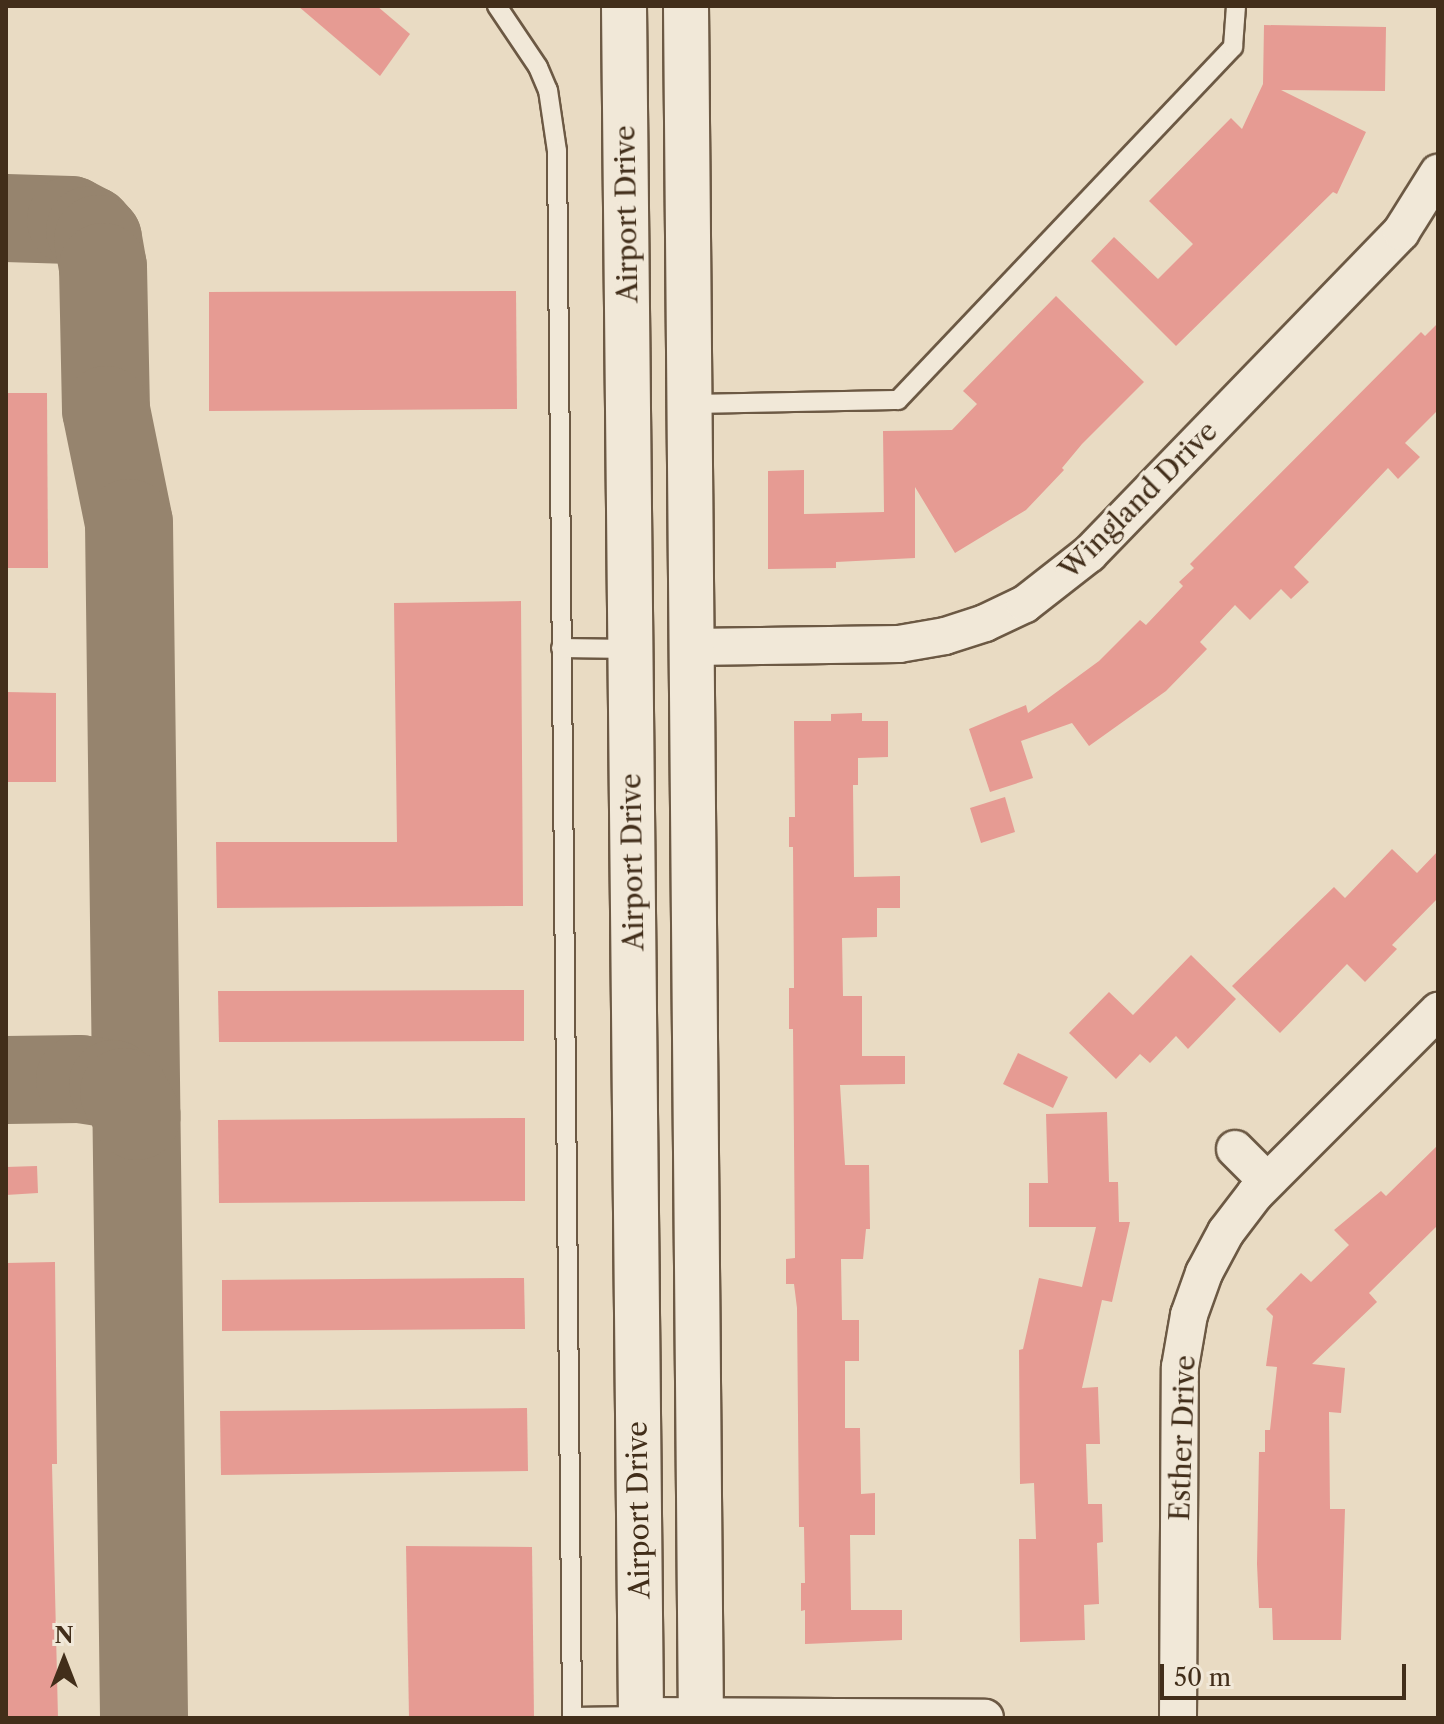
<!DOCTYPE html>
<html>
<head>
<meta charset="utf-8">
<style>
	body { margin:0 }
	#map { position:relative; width:1444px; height:1724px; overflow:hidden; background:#e9dbc3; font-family:"Libre Caslon Text",serif }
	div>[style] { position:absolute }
	.taxiway>* { height:88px; margin:-44px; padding:0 44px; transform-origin:44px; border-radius:44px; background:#96846e }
	.building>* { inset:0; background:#e69b93 }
	.roads { filter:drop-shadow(2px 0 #6c5944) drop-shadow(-2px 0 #6c5944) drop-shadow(0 2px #6c5944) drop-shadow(0 -2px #6c5944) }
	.service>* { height:18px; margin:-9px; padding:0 9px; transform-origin:9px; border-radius:9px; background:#f1e8d8 }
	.minor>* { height:36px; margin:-18px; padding:0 18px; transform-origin:18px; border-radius:18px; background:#f1e8d8 }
	.secondary>* { height:44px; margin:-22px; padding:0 22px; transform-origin:22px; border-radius:22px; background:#f1e8d8 }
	span { translate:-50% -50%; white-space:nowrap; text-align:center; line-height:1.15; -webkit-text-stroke:7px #f1e8d8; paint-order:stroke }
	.street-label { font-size:28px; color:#422e1a }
	.frame { position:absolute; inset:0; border:8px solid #422e1a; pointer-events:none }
	.north { position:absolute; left:24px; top:1620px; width:80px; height:80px; -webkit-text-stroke:6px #f1e8d8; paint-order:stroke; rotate:0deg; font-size:22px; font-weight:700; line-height:32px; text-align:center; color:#422e1a }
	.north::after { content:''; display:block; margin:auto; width:28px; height:36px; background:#422e1a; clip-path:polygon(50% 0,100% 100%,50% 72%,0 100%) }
	.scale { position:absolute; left:1160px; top:1664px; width:246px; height:36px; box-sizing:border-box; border:4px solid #422e1a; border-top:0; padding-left:10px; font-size:24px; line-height:28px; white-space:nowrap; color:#422e1a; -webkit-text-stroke:6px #f1e8d8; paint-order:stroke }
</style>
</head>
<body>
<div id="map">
	<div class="taxiway">
		<div style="left:6px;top:218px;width:65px;rotate:1.8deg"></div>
		<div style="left:71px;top:220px;width:21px;rotate:28deg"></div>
		<div style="left:90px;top:230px;width:12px;rotate:48deg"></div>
		<div style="left:98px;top:239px;width:28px;rotate:80deg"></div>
		<div style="left:103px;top:267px;width:143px;rotate:88.8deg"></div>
		<div style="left:106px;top:410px;width:115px;rotate:78.5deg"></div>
		<div style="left:129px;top:523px;width:1195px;rotate:89.28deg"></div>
		<div style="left:6px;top:1080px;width:74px;rotate:-0.8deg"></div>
		<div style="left:80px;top:1079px;width:33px;rotate:9deg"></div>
		<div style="left:113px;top:1084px;width:14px;rotate:36deg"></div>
		<div style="left:124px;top:1092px;width:27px;rotate:62deg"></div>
	</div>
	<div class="building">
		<div style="clip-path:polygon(298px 6px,377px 6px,410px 34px,380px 76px)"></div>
		<div style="clip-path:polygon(1264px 25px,1386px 27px,1385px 91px,1281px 90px,1366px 132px,1337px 194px,1333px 192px,1176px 346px,1091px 261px,1114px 237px,1158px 279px,1193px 244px,1149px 201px,1231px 118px,1242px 129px,1263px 84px)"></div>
		<div style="clip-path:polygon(516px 291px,517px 409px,209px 411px,209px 292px)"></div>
		<div style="clip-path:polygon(1056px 296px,1144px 382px,1082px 444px,1062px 468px,1064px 470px,1026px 510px,955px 553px,915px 487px,915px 558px,836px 562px,836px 568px,768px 569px,768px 471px,804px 470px,804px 514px,884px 512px,883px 431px,952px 430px,977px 404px,963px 391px)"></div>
		<div style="clip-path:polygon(1438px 323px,1438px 410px,1405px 443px,1420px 457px,1398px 479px,1388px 468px,1294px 567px,1309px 582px,1291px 599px,1281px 589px,1250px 620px,1235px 605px,1200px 642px,1207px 649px,1166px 691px,1089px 746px,1072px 723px,1021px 741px,1033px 778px,990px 792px,969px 729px,1026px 705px,1028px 713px,1099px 661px,1140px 620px,1146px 625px,1183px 586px,1179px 582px,1194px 568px,1190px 564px,1421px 332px,1425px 336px)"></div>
		<div style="clip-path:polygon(6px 393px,47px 393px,48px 568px,6px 568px)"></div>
		<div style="clip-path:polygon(521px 601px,523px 906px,217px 908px,216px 842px,397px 842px,394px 603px)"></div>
		<div style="clip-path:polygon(6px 692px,56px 693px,56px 782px,6px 782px)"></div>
		<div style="clip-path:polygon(862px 713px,862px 721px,888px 721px,888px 757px,858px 758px,858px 785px,853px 785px,854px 877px,900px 876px,900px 908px,877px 908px,877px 937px,842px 938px,843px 996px,862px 996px,862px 1056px,905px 1056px,905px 1084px,840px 1085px,845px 1165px,869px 1165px,870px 1229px,866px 1229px,863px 1259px,841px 1259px,842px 1320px,859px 1320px,859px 1361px,845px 1361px,845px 1428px,860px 1428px,861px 1494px,875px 1493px,875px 1535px,850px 1535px,851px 1610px,902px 1610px,902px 1640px,805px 1644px,805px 1610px,801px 1611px,801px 1583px,805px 1583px,804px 1527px,799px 1527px,797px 1308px,794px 1284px,786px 1284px,786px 1259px,795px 1258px,793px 1029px,789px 1029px,789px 988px,794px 988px,793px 847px,789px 847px,789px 817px,795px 817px,794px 721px,831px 721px,831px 714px)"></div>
		<div style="clip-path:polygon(1005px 797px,1015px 832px,981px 843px,970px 808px)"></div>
		<div style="clip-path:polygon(1392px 849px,1417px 873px,1438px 851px,1438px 898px,1392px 945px,1397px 949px,1365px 982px,1347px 964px,1280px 1033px,1232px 986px,1334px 887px,1345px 898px)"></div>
		<div style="clip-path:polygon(1191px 955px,1236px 999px,1188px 1049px,1176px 1036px,1150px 1063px,1140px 1054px,1116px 1079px,1069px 1033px,1109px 992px,1133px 1015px)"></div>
		<div style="clip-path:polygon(524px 990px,524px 1041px,219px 1042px,218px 991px)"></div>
		<div style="clip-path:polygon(1018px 1053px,1068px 1077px,1053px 1108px,1003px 1084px)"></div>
		<div style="clip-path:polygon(1107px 1112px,1109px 1182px,1118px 1182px,1119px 1222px,1130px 1222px,1112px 1302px,1102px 1300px,1082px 1388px,1098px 1387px,1100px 1444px,1086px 1444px,1088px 1504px,1102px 1504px,1103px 1542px,1097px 1543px,1099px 1604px,1084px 1605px,1085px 1640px,1020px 1642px,1019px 1539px,1036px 1539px,1034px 1483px,1020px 1484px,1019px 1350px,1023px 1349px,1039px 1278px,1082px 1287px,1096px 1227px,1029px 1227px,1029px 1183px,1048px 1183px,1046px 1114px)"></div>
		<div style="clip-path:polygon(525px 1118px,525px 1201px,219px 1203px,218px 1120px)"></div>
		<div style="clip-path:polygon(1438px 1145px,1438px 1225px,1369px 1293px,1377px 1302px,1312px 1364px,1345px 1368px,1341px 1413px,1329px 1412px,1330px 1509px,1345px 1509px,1341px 1640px,1273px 1640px,1272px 1608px,1259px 1608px,1257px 1564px,1259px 1452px,1265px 1452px,1265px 1430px,1270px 1430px,1277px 1367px,1266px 1366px,1273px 1316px,1266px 1309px,1301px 1273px,1311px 1282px,1349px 1245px,1334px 1230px,1381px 1191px,1386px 1196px)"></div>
		<div style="clip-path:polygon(37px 1166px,38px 1193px,6px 1195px,6px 1167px)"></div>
		<div style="clip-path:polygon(55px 1262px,57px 1464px,52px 1464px,58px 1718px,6px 1718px,6px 1263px)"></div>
		<div style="clip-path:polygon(524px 1278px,525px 1329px,222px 1331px,222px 1280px)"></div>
		<div style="clip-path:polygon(527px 1408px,528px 1471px,221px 1475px,220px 1411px)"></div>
		<div style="clip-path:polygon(406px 1546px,532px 1547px,534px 1718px,409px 1718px)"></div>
	</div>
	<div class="roads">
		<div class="service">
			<div style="left:497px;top:6px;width:73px;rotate:56.1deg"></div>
			<div style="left:538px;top:67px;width:25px;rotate:67deg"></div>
			<div style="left:548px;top:90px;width:62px;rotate:81.6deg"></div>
			<div style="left:557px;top:151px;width:1567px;rotate:89.45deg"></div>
			<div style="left:690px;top:404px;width:208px;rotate:-1.1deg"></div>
			<div style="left:898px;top:400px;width:487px;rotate:-46.5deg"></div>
			<div style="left:1233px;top:47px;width:41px;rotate:-85.8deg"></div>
			<div style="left:561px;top:648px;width:69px;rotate:0.8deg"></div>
			<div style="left:572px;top:1717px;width:69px;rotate:-0.8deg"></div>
		</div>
		<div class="minor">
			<div style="left:692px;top:647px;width:207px;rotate:-0.8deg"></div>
			<div style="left:899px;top:644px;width:47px;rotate:-9.9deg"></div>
			<div style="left:945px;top:636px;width:42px;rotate:-18deg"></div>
			<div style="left:985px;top:623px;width:44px;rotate:-25.4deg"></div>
			<div style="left:1025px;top:604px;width:81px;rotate:-38deg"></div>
			<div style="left:1089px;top:554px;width:448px;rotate:-45.9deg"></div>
			<div style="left:1401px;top:232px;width:70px;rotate:-57.9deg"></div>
			<div style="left:1235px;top:1149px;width:45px;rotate:45deg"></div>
			<div style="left:641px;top:1716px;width:344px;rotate:0.3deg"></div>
			<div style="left:1178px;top:1718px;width:351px;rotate:-89.7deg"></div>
			<div style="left:1180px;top:1367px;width:53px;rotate:-80.2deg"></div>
			<div style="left:1189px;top:1315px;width:45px;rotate:-70.3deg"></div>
			<div style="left:1204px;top:1273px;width:47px;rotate:-61.8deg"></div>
			<div style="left:1226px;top:1232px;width:48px;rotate:-52.7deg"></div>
			<div style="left:1255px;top:1194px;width:259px;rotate:-45deg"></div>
		</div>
		<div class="secondary">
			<div style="left:624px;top:6px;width:1712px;rotate:89.43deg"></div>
			<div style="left:686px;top:6px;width:1712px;rotate:89.5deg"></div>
		</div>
	</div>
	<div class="street-label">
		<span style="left:626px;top:214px;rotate:-91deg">Airport Drive</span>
		<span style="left:1138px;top:500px;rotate:-45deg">Wingland Drive</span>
		<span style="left:632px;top:862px;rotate:-91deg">Airport Drive</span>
		<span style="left:1182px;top:1438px;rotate:-88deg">Esther Drive</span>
		<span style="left:638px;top:1510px;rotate:-91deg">Airport Drive</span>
	</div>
	<div class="frame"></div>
	<div class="north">N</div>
	<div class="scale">50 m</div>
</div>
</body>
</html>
